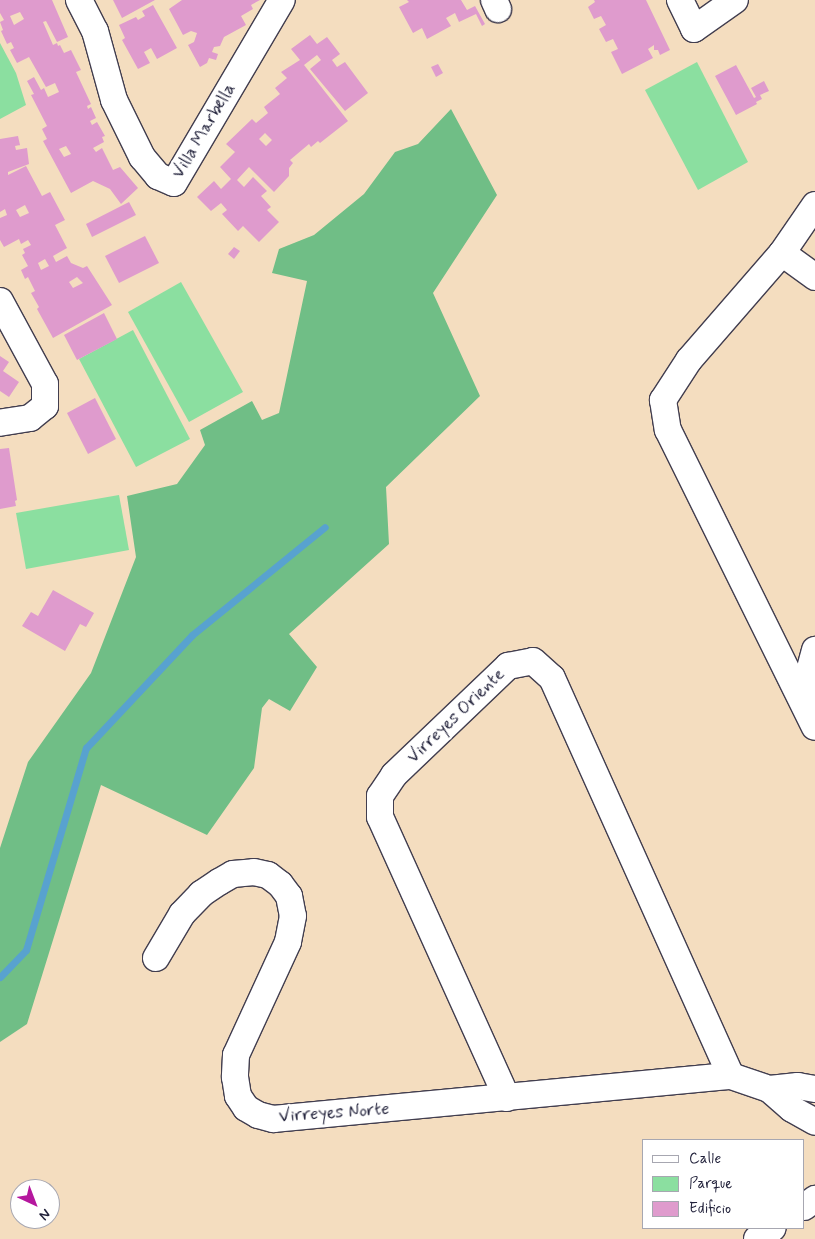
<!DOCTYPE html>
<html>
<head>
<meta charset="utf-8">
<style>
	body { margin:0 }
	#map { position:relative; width:815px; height:1239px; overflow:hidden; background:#f4ddbf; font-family:Mynerve,sans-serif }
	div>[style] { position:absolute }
	.green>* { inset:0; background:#8bdfa0 }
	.forest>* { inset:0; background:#70be86 }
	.stream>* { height:7px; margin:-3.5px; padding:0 3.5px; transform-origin:3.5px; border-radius:3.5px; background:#58a2cf }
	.building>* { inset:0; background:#df9bcd }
	.roads { filter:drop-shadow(1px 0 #423e4f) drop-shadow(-1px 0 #423e4f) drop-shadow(0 1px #423e4f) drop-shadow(0 -1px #423e4f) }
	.minor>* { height:26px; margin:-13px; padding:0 13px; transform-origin:13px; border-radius:13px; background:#fff }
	span { translate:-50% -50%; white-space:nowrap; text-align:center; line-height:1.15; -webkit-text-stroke:4px #fff; paint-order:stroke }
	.street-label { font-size:18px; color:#22223b }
	.legend { position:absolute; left:642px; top:1139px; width:162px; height:90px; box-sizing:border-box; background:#fff; border:1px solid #a7a7b1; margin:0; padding:6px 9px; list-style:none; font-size:15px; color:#22223b }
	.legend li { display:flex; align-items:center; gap:10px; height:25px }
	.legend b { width:25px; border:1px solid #a7a7b1 }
	.north { position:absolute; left:10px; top:1179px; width:50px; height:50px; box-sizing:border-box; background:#fff; border:1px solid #a7a7b1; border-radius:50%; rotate:137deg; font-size:14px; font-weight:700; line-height:20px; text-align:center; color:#22223b }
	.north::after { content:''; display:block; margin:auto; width:18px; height:22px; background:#b5179e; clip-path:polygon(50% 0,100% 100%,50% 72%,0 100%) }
</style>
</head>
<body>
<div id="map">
	<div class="green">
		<div style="clip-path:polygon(0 43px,16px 73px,26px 105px,0 119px)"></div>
		<div style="clip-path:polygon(697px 62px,748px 162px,698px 190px,645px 90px)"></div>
		<div style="clip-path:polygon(181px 282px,243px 392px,189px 422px,128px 312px)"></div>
		<div style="clip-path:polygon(133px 330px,190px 439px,136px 467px,79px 359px)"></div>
		<div style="clip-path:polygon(119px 495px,129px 550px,26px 569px,16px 513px)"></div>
	</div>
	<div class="forest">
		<div style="clip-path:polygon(451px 109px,497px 195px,433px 293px,480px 396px,386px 487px,389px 544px,289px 634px,317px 667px,290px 711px,269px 699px,262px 708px,254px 768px,207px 835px,101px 785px,27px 1024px,0 1042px,0 848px,28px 762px,91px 673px,136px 557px,127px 496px,177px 484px,205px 445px,200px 430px,252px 401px,262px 420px,279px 413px,307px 281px,272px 273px,279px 249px,314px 235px,364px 194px,395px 152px,418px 144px)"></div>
	</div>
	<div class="stream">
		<div style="left:0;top:977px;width:37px;rotate:-46deg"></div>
		<div style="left:26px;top:950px;width:211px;rotate:-73.5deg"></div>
		<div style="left:86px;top:748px;width:155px;rotate:-46.8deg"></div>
		<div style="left:192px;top:635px;width:171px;rotate:-39.1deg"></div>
	</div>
	<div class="building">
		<div style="clip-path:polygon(evenodd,0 0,52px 0,68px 37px,57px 42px,46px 21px,43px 22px,53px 45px,57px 43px,58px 46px,60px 45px,64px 53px,71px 50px,81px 70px,76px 72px,91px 104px,87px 106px,88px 109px,91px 107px,96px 118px,90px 121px,92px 125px,97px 122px,105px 136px,102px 137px,104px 142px,93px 148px,96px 152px,102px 148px,113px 170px,120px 167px,138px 188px,121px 204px,110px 189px,93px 181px,71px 193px,43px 141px,47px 139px,42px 129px,47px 126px,31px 95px,34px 94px,27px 81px,34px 77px,41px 90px,44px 88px,48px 97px,59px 92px,55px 83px,46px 87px,29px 57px,17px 63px,10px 50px,14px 48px,11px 42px,7px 44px,1px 31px,3px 30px,0 22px,4px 20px,0 13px,0 0,20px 12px,24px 19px,14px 25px,10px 16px,20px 12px,0 0,66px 146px,71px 154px,64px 157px,59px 149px,66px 146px)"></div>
		<div style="clip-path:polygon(113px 0,155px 0,122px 18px)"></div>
		<div style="clip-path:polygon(182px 0,260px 0,251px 5px,253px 9px,241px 16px,246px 25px,224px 37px,220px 46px,214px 47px,212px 52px,218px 54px,216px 60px,209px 58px,207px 63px,200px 67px,188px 45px,194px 42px,197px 33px,191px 31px,183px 35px,169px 9px)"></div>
		<div style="clip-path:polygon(407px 0,461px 0,467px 10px,475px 6px,485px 24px,482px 26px,476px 14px,459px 22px,455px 13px,446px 18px,451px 26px,427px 39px,422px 28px,413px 33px,399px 7px,409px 2px)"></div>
		<div style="clip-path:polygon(594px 0,646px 0,670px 50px,660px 55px,658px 50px,654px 50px,654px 45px,648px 49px,653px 58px,622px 74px,611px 52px,618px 49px,613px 39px,606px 42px,599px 29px,606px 25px,601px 16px,594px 19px,588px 7px,595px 2px)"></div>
		<div style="clip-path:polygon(153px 5px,177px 48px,157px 59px,151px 48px,144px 52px,150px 63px,138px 69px,122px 40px,125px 38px,119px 25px,136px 17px,138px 20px,145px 16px,142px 11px)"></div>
		<div style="clip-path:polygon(evenodd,310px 35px,317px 44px,327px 37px,340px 54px,332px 60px,337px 67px,345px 62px,368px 93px,345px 111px,310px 69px,321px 60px,317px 55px,304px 65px,348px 121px,320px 143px,318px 141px,311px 147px,309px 144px,290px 160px,293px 163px,289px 168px,289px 176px,274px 192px,249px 167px,237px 180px,244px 187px,253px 177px,267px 191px,261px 196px,271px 207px,267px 210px,279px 222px,259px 242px,243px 226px,238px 231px,222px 214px,227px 210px,221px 203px,211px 211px,197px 197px,214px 181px,221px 189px,231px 179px,220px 167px,235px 152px,226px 144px,252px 119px,256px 123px,268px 113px,264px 107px,280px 94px,275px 88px,287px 78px,281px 72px,300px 60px,291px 49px,310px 35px,265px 133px,272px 140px,266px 146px,259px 139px,265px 133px)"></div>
		<div style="clip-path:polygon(438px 64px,443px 73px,436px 77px,431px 67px)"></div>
		<div style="clip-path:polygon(736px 65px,754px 98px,756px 97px,751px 88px,764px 81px,769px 91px,760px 95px,762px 99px,756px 102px,757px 104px,736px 115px,715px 76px)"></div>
		<div style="clip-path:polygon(evenodd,18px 136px,20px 145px,15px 146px,16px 150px,27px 148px,29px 164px,8px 172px,8px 175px,26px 166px,42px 196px,50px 192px,65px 220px,55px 225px,67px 248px,53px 256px,56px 262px,67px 256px,71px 263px,83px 268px,87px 266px,112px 305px,53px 338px,37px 309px,39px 307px,31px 293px,35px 291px,28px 277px,25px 279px,21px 270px,28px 266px,22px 255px,25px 253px,23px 249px,31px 245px,28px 240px,21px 244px,19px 239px,4px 247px,0 240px,0 218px,7px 215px,5px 209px,0 212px,0 139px,18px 136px,25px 205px,29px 213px,20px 217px,16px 210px,25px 205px,18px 136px,45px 259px,49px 266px,41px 270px,38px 263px,45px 259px,18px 136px,77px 277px,83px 283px,73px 288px,69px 282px,77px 277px)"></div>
		<div style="clip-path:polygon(129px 202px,136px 215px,92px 237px,86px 224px)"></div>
		<div style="clip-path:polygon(145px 236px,159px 263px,119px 283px,105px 256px)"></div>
		<div style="clip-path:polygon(234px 247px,240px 251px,234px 259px,228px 254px)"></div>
		<div style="clip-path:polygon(104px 313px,117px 339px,77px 360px,64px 335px)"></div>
		<div style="clip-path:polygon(0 356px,9px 362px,3px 371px,19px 382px,9px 397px,0 391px)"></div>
		<div style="clip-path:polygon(95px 398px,116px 439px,88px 454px,67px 413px)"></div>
		<div style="clip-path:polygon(9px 448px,17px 500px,15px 501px,16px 506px,0 509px,0 449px)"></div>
		<div style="clip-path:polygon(53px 590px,94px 613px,86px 627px,80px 624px,65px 651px,22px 626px,31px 612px,38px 616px)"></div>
	</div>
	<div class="roads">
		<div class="minor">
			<div style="left:79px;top:0;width:35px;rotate:63deg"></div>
			<div style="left:95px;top:31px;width:72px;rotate:74.6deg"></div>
			<div style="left:114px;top:100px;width:64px;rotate:63.8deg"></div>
			<div style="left:142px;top:157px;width:25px;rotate:50deg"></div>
			<div style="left:158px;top:176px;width:17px;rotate:24deg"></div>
			<div style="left:174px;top:183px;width:212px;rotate:-59.5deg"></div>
			<div style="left:494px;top:0;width:10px;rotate:66deg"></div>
			<div style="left:680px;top:0;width:32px;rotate:64deg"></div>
			<div style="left:694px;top:29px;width:50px;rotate:-35.3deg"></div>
			<div style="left:815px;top:205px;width:58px;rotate:124.5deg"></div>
			<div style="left:782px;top:253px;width:142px;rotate:131deg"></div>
			<div style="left:689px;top:360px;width:48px;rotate:123deg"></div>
			<div style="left:663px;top:400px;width:30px;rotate:81deg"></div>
			<div style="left:668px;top:430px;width:331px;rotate:63.7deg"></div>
			<div style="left:782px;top:253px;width:41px;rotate:36deg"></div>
			<div style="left:0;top:301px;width:94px;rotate:61.5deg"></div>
			<div style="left:45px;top:384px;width:22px;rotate:90deg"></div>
			<div style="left:45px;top:406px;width:19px;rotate:141deg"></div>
			<div style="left:30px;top:418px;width:30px;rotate:171deg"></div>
			<div style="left:802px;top:698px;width:50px;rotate:-74.8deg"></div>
			<div style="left:156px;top:958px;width:51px;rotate:-59.4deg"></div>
			<div style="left:182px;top:914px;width:28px;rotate:-46deg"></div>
			<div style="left:201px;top:894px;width:22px;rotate:-34deg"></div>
			<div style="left:219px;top:882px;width:16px;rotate:-30deg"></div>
			<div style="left:233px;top:874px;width:21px;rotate:-5deg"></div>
			<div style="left:254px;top:872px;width:14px;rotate:12deg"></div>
			<div style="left:268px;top:875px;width:15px;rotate:37deg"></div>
			<div style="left:280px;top:884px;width:15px;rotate:53deg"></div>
			<div style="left:289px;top:896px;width:20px;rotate:79deg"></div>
			<div style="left:293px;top:916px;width:26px;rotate:101deg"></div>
			<div style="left:288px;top:942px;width:124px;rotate:114.7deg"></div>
			<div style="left:236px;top:1055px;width:22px;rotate:93deg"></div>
			<div style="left:235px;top:1077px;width:19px;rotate:81deg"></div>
			<div style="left:238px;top:1096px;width:14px;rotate:56deg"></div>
			<div style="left:246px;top:1108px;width:14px;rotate:30deg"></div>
			<div style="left:258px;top:1115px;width:16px;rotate:15deg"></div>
			<div style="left:273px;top:1119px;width:460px;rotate:-5.4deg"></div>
			<div style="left:731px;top:1076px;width:40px;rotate:18.9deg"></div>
			<div style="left:769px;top:1089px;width:30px;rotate:41deg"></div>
			<div style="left:792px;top:1109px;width:26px;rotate:29deg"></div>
			<div style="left:769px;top:1089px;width:29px;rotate:-6deg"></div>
			<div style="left:798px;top:1086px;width:17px;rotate:10deg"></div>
			<div style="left:507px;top:1098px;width:308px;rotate:-114.3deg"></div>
			<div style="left:380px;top:817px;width:21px;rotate:-90deg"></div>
			<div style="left:380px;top:796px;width:25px;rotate:-56deg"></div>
			<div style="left:394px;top:775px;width:158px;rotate:-43.7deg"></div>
			<div style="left:508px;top:666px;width:25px;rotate:-11deg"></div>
			<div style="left:533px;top:661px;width:25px;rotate:42deg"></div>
			<div style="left:552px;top:678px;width:436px;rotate:65.8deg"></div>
			<div style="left:804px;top:1207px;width:14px;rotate:-36deg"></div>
			<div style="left:757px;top:1239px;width:19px;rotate:-35deg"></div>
		</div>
	</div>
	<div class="street-label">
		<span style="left:204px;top:131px;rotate:-59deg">Villa Marbella</span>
		<span style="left:456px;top:716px;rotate:-44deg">Virreyes Oriente</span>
		<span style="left:334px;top:1113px;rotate:-4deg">Virreyes Norte</span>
	</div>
	<ul class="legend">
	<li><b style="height:6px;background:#fff"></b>Calle</li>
	<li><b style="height:14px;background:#8bdfa0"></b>Parque</li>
	<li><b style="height:14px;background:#df9bcd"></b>Edificio</li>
	</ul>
	<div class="north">N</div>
</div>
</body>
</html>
